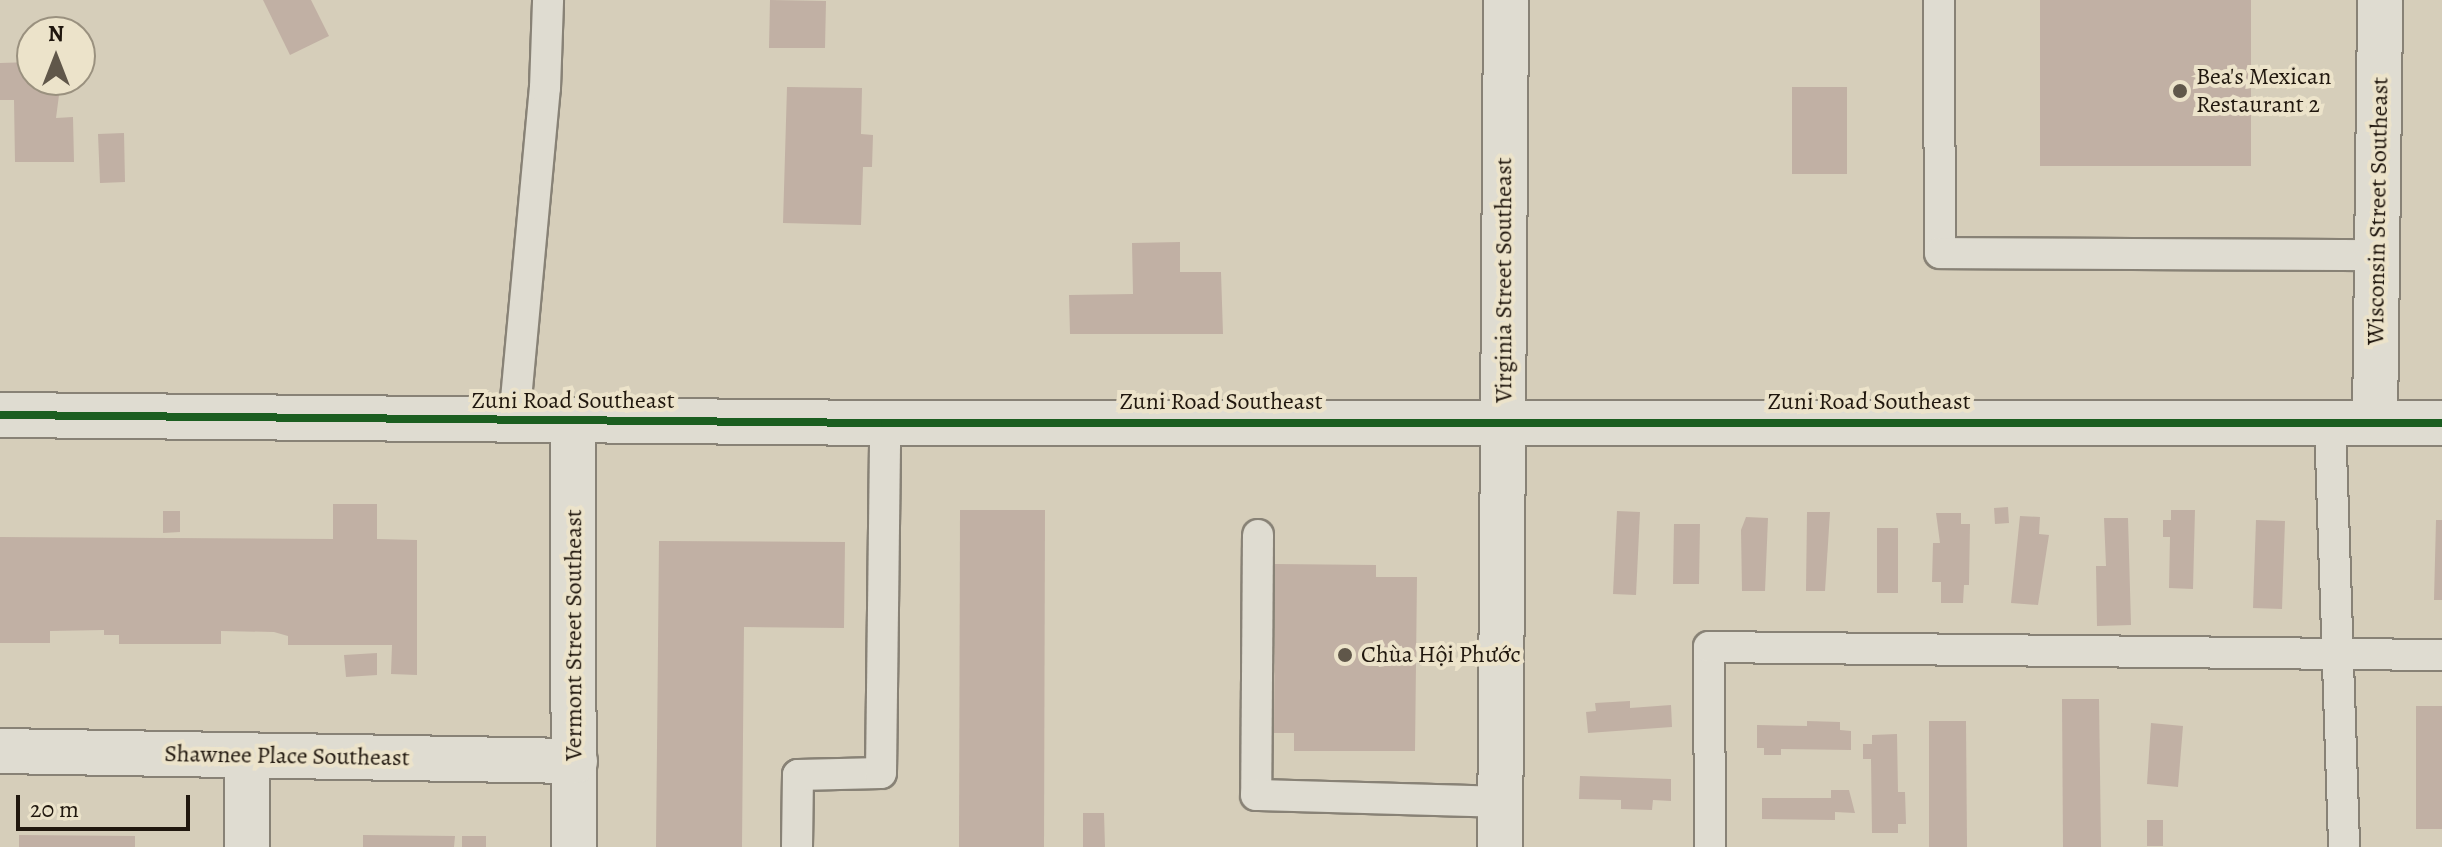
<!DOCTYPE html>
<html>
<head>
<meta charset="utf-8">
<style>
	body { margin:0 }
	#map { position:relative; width:2442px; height:847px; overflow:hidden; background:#d6ceba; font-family:Alegreya,serif }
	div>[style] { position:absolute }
	.building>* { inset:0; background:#c1b0a4 }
	.roads { filter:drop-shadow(2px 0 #888276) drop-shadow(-2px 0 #888276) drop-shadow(0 2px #888276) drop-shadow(0 -2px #888276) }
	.lane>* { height:30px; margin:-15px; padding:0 15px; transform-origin:15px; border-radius:15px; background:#dfdcd1 }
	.street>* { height:44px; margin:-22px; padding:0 22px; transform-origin:22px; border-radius:22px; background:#dfdcd1 }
	.secondary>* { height:44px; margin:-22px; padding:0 22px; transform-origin:22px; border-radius:22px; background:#dfdcd1 }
	.cycleway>* { height:8px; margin:-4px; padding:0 4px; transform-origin:4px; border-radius:4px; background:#1b5e20 }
	.dots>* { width:22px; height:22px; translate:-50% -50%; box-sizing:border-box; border:4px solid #ece3ca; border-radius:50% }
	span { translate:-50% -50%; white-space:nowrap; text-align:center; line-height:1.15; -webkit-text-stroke:8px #ece3ca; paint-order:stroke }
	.poi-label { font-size:24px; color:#20170e }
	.left { translate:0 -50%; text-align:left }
	.street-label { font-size:24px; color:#20170e }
	.north { position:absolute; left:16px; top:16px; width:80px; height:80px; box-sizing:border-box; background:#ece3ca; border:2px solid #9a917f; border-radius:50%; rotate:0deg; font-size:22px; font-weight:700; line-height:32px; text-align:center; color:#20170e }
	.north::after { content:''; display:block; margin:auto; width:28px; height:36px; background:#60574a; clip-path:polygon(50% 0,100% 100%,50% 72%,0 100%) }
	.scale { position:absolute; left:16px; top:795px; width:174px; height:36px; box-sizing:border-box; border:4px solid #20170e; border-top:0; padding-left:10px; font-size:24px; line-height:28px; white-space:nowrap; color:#20170e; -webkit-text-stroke:6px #ece3ca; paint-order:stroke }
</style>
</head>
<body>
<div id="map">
	<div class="building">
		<div style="clip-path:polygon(263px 0,311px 0,329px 36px,290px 55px)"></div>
		<div style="clip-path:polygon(770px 0,826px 1px,825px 48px,769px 48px)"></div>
		<div style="clip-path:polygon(2040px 0,2251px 0,2251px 166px,2040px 166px)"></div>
		<div style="clip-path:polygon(32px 62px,32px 80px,61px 80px,56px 118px,73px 117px,74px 162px,15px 162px,14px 100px,0 100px,0 63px)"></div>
		<div style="clip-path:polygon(787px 87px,862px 88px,861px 134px,873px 135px,872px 167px,863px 167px,861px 225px,783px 223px)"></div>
		<div style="clip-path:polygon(1792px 87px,1847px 87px,1847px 174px,1792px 174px)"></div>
		<div style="clip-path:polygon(124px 133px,125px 182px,100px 183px,98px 134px)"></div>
		<div style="clip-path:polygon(1180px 242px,1180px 272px,1221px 272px,1223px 334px,1070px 334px,1069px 295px,1133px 294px,1132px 243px)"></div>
		<div style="clip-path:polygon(333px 504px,377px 504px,377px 539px,417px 540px,417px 675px,391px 674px,392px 645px,288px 645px,288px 636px,274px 632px,221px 631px,221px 644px,119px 644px,119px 635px,104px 635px,104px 630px,50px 631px,50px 643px,0 643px,0 537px,333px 539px)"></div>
		<div style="clip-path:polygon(2008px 507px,2009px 523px,1995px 524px,1994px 508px)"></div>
		<div style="clip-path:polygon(960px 510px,1045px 510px,1044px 847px,959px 847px)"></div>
		<div style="clip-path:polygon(2171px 510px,2195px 510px,2193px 589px,2169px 588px,2170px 537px,2163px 537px,2163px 520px,2171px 520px)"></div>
		<div style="clip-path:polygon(163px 511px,180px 511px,180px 532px,163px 533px)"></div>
		<div style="clip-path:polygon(1617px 511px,1640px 512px,1636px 595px,1613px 594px)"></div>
		<div style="clip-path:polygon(1807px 512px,1830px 512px,1825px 591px,1806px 591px)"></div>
		<div style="clip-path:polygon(1936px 513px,1961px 513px,1961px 524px,1970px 524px,1969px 585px,1964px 585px,1963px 603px,1941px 603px,1941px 582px,1932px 582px,1933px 543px,1940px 543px)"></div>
		<div style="clip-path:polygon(2020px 516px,2040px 517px,2039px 534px,2049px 535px,2038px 605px,2011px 603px)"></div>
		<div style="clip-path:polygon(1746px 517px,1768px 518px,1765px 591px,1742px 591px,1741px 530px)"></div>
		<div style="clip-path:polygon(2104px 518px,2128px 518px,2131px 625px,2097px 626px,2096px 566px,2106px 566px)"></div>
		<div style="clip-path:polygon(2256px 520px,2285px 521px,2282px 609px,2253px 608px)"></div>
		<div style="clip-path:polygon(2436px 520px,2442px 520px,2442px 600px,2434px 600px)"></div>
		<div style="clip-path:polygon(1674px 524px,1700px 524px,1699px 584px,1673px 584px)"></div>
		<div style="clip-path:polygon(1877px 528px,1898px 528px,1898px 593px,1877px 593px)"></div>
		<div style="clip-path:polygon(659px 541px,845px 542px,844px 628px,744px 627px,742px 847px,656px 847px)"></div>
		<div style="clip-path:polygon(1275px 564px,1376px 565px,1376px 577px,1417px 577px,1415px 751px,1294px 751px,1294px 733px,1274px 733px)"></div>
		<div style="clip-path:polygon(377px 653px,377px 675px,346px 677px,344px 655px)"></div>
		<div style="clip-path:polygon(2062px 699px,2099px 699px,2101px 847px,2063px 847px)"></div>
		<div style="clip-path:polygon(1630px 701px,1630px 708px,1671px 705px,1672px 727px,1588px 733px,1586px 712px,1596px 711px,1595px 703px)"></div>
		<div style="clip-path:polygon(2416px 706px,2442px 706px,2442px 829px,2416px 829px)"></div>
		<div style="clip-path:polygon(1807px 721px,1840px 722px,1840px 730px,1851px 731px,1851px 750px,1781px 749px,1781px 755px,1764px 755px,1764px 748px,1757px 748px,1757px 725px,1807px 726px)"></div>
		<div style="clip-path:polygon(1929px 721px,1966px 721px,1967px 847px,1929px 847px)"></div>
		<div style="clip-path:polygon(2151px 723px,2183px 726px,2178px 787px,2147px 784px)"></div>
		<div style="clip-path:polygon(1897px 734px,1898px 792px,1905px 792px,1906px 824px,1898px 824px,1898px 833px,1872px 833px,1871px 759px,1863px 759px,1863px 744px,1872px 744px,1872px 735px)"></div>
		<div style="clip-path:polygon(1580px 776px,1671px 779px,1671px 801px,1653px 800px,1652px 810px,1621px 809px,1621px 800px,1579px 799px)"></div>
		<div style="clip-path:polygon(1831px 790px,1849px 790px,1855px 813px,1835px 812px,1835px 820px,1762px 819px,1762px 798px,1831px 798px)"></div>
		<div style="clip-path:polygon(1083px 813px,1104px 813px,1105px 847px,1083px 847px)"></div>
		<div style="clip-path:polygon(2147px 820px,2163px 820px,2163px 846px,2147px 846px)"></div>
		<div style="clip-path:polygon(19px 835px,135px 836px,135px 847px,19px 847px)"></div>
		<div style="clip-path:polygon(363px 835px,455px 836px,454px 847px,363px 847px)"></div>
		<div style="clip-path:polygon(462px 836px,486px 836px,486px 847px,462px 847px)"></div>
	</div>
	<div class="roads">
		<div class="lane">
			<div style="left:1939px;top:0;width:253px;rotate:89.8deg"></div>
			<div style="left:1940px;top:253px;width:437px;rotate:0.3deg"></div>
			<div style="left:514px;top:421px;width:334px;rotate:-84.7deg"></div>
			<div style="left:545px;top:88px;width:88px;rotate:-88deg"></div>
			<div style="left:2330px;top:422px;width:425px;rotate:88.1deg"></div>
			<div style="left:1258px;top:535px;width:260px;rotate:90.4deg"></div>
			<div style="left:1256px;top:795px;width:244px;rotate:1.6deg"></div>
			<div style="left:797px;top:847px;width:72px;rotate:-89.2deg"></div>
			<div style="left:798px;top:775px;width:83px;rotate:-1.4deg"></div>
			<div style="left:881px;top:773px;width:350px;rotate:-89.3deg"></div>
			<div style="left:1710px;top:847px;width:200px;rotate:-90.3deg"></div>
			<div style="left:1709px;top:647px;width:733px;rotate:0.63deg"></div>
		</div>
		<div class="street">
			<div style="left:573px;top:422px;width:425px;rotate:89.9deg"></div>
			<div style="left:2375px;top:422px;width:422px;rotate:-89.3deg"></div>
			<div style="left:0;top:751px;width:575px;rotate:1deg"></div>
			<div style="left:247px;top:755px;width:92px;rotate:90deg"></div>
			<div style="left:1500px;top:847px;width:847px;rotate:-89.59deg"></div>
		</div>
		<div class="secondary">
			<div style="left:0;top:415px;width:885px;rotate:0.52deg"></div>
			<div style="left:885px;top:423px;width:1557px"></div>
		</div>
	</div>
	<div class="cycleway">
		<div style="left:0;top:415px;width:885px;rotate:0.52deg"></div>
		<div style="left:885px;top:423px;width:1557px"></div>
	</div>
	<div class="dots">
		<div style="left:2180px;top:91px;background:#60574a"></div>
		<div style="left:1345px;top:655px;background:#60574a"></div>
	</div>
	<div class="poi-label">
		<span class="left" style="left:2196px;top:91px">Bea's Mexican<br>Restaurant 2</span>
		<span class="left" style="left:1361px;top:655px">Chùa Hội Phước</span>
	</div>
	<div class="street-label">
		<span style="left:2378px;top:211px;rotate:-89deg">Wisconsin Street Southeast</span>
		<span style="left:1504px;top:280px;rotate:-90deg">Virginia Street Southeast</span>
		<span style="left:573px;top:401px">Zuni Road Southeast</span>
		<span style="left:1221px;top:402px">Zuni Road Southeast</span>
		<span style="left:1869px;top:402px">Zuni Road Southeast</span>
		<span style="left:574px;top:635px;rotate:-90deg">Vermont Street Southeast</span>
		<span style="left:287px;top:756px;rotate:1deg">Shawnee Place Southeast</span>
	</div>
	<div class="north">N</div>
	<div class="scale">20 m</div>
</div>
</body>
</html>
